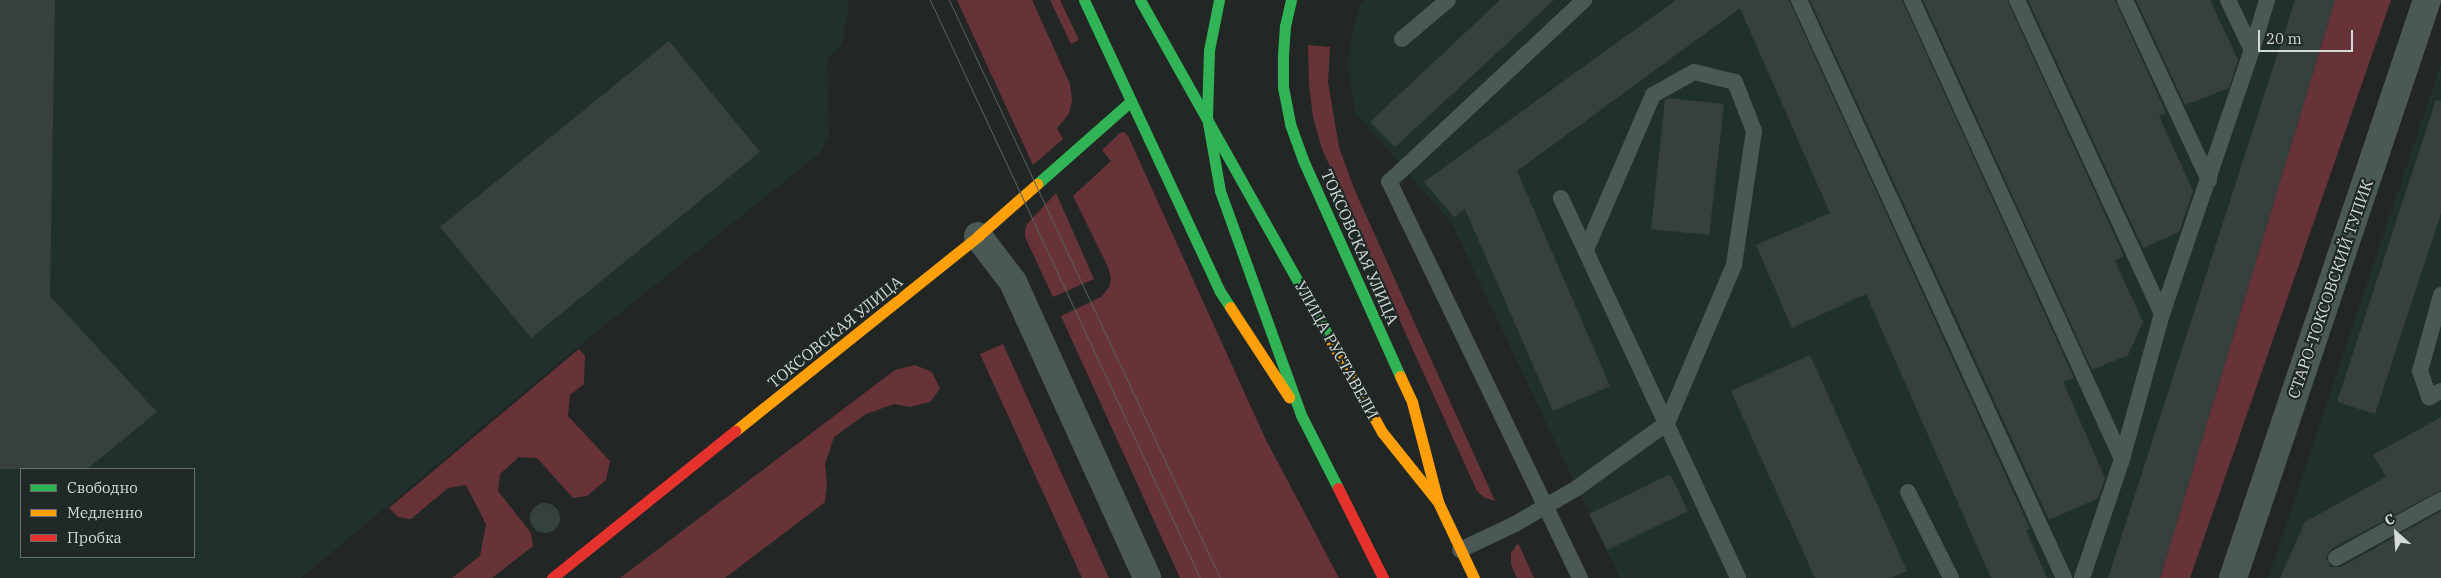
<!DOCTYPE html>
<html>
<head>
<meta charset="utf-8">
<style>
	body { margin:0 }
	#map { position:relative; width:2441px; height:578px; overflow:hidden; background:#222726; font-family:"IBM Plex Serif",serif }
	div>[style] { position:absolute }
	.built>* { inset:0; background:#20312d }
	.green>* { inset:0; background:#683336 }
	.building>* { inset:0; background:#36413f }
	.round { border-radius:50% }
	.lane>* { height:16px; margin:-8px; padding:0 8px; transform-origin:8px; border-radius:8px; background:#4a5956 }
	.street>* { height:28px; margin:-14px; padding:0 14px; transform-origin:14px; border-radius:14px; background:#4a5956 }
	.fast>* { height:11px; margin:-5.5px; padding:0 5.5px; transform-origin:5.5px; border-radius:5.5px; background:#30b455 }
	.slow>* { height:11px; margin:-5.5px; padding:0 5.5px; transform-origin:5.5px; border-radius:5.5px; background:#ff9f0a }
	.jam>* { height:11px; margin:-5.5px; padding:0 5.5px; transform-origin:5.5px; border-radius:5.5px; background:#e5322d }
	.tram>* { height:1px; margin:-0.5px; padding:0 0.5px; transform-origin:0.5px; border-radius:0.5px; background:#555f5c }
	span { translate:-50% -50%; white-space:nowrap; text-align:center; line-height:1.15; -webkit-text-stroke:4.5px #202927; paint-order:stroke }
	.street-label { font-size:16px; color:#d4dad8 }
	.legend { position:absolute; left:20px; top:468px; width:175px; height:90px; box-sizing:border-box; background:#202927; border:1px solid #68706e; margin:0; padding:6px 9px; list-style:none; font-size:15px; color:#d4dad8 }
	.legend li { display:flex; align-items:center; gap:10px; height:25px }
	.legend b { width:25px; border:1px solid #68706e }
	.north { position:absolute; left:2371px; top:508px; width:50px; height:50px; -webkit-text-stroke:4px #202927; paint-order:stroke; rotate:334deg; font-size:14px; font-weight:700; line-height:20px; text-align:center; color:#d4dad8 }
	.north::after { content:''; display:block; margin:auto; width:18px; height:22px; background:#d4dad8; clip-path:polygon(50% 0,100% 100%,50% 72%,0 100%) }
	.scale { position:absolute; left:2258px; top:30px; width:95px; height:22px; box-sizing:border-box; border:2px solid #d4dad8; border-top:0; padding-left:6px; font-size:15px; line-height:18px; white-space:nowrap; color:#d4dad8; -webkit-text-stroke:4px #202927; paint-order:stroke }
</style>
</head>
<body>
<div id="map">
	<div class="built">
		<div style="clip-path:polygon(evenodd,0 0,849px 0,849px 3px,842px 45px,827px 58px,829px 136px,820px 153px,575px 349px,301px 578px,0 578px,0 0,21px 469px,194px 469px,194px 557px,21px 557px,21px 469px)"></div>
		<div style="clip-path:polygon(1365px 0,2335px 0,2160px 578px,1620px 578px,1452px 224px,1355px 112px,1348px 65px,1352px 33px,1360px 6px)"></div>
		<div style="clip-path:polygon(2441px 64px,2441px 578px,2268px 578px)"></div>
	</div>
	<div class="green">
		<div style="clip-path:polygon(957px 0,1032px 0,1070px 84px,1072px 100px,1069px 114px,1057px 128px,1063px 139px,1033px 165px)"></div>
		<div style="clip-path:polygon(1050px 0,1060px 0,1079px 40px,1071px 44px)"></div>
		<div style="clip-path:polygon(2335px 0,2391px 0,2190px 578px,2160px 578px)"></div>
		<div style="clip-path:polygon(1308px 45px,1330px 47px,1328px 82px,1339px 147px,1355px 191px,1495px 501px,1485px 498px,1477px 491px,1322px 149px,1313px 117px,1309px 84px)"></div>
		<div style="clip-path:polygon(1124px 132px,1128px 136px,1265px 438px,1339px 578px,1180px 578px,1061px 316px,1101px 297px,1109px 287px,1111px 278px,1108px 267px,1073px 196px,1111px 161px,1102px 150px,1120px 133px)"></div>
		<div style="clip-path:polygon(1056px 193px,1094px 279px,1053px 297px,1025px 237px,1025px 230px,1027px 224px)"></div>
		<div style="clip-path:polygon(1003px 344px,1109px 578px,1082px 578px,980px 354px)"></div>
		<div style="clip-path:polygon(579px 349px,585px 356px,584px 384px,570px 395px,568px 416px,610px 461px,606px 480px,587px 496px,573px 498px,537px 458px,519px 457px,500px 474px,498px 491px,531px 533px,533px 546px,492px 578px,452px 578px,480px 556px,486px 524px,466px 485px,448px 488px,411px 519px,398px 517px,389px 508px)"></div>
		<div style="clip-path:polygon(915px 365px,932px 372px,940px 389px,930px 402px,910px 407px,894px 404px,866px 414px,834px 437px,825px 464px,827px 483px,825px 502px,725px 578px,620px 578px,895px 370px)"></div>
		<div style="clip-path:polygon(1518px 543px,1534px 578px,1517px 578px,1511px 565px,1511px 553px)"></div>
	</div>
	<div class="building">
		<div style="clip-path:polygon(0 0,55px 0,50px 296px,157px 412px,87px 469px,0 469px)"></div>
		<div style="clip-path:polygon(1500px 0,1554px 0,1395px 147px,1370px 122px)"></div>
		<div style="clip-path:polygon(1676px 0,1789px 0,2030px 529px,2026px 530px,2047px 578px,1991px 578px,1866px 294px,1792px 328px,1756px 245px,1830px 213px,1740px 8px,1517px 171px,1610px 386px,1553px 411px,1465px 209px,1454px 217px,1424px 182px)"></div>
		<div style="clip-path:polygon(1810px 0,1902px 0,2074px 378px,2063px 382px,2105px 478px,2098px 498px,2049px 520px)"></div>
		<div style="clip-path:polygon(1923px 0,2007px 0,2124px 256px,2115px 261px,2143px 322px,2128px 355px,2092px 370px)"></div>
		<div style="clip-path:polygon(2028px 0,2115px 0,2166px 113px,2159px 116px,2193px 191px,2179px 232px,2143px 248px)"></div>
		<div style="clip-path:polygon(2136px 0,2210px 0,2238px 60px,2229px 88px,2185px 105px)"></div>
		<div style="clip-path:polygon(2295px 0,2335px 0,2160px 578px,2108px 578px)"></div>
		<div style="clip-path:polygon(669px 41px,760px 152px,531px 338px,440px 227px)"></div>
		<div style="clip-path:polygon(1668px 98px,1724px 104px,1709px 235px,1651px 229px,1665px 100px)"></div>
		<div style="clip-path:polygon(2436px 100px,2441px 101px,2441px 213px,2375px 414px,2337px 402px)"></div>
		<div style="clip-path:polygon(1810px 355px,1907px 571px,1891px 578px,1815px 578px,1731px 391px)"></div>
		<div style="clip-path:polygon(2441px 417px,2441px 490px,2331px 549px,2326px 558px,2331px 567px,2341px 567px,2441px 511px,2441px 578px,2280px 578px,2305px 522px,2386px 477px,2373px 455px)"></div>
		<div style="clip-path:polygon(1670px 474px,1688px 511px,1607px 550px,1589px 514px)"></div>
		<div class="round" style="left:530px;top:503px;width:30px;height:30px"></div>
	</div>
	<div class="lane">
		<div style="left:1799px;top:0;width:636px;rotate:65.37deg"></div>
		<div style="left:1912px;top:0;width:505px;rotate:65.42deg"></div>
		<div style="left:2017px;top:0;width:346px;rotate:65.2deg"></div>
		<div style="left:2125px;top:0;width:199px;rotate:65deg"></div>
		<div style="left:2228px;top:0;width:55px;rotate:64.4deg"></div>
		<div style="left:1402px;top:39px;width:60px;rotate:-40.3deg"></div>
		<div style="left:1561px;top:198px;width:419px;rotate:65deg"></div>
		<div style="left:2441px;top:295px;width:79px;rotate:105.4deg"></div>
		<div style="left:2420px;top:371px;width:28px;rotate:71deg"></div>
		<div style="left:2429px;top:397px;width:13px;rotate:-27deg"></div>
		<div style="left:1908px;top:492px;width:96px;rotate:63.4deg"></div>
		<div style="left:1460px;top:550px;width:61px;rotate:-25.3deg"></div>
		<div style="left:1515px;top:524px;width:72px;rotate:-30.1deg"></div>
		<div style="left:1577px;top:488px;width:111px;rotate:-35.8deg"></div>
		<div style="left:1667px;top:423px;width:172px;rotate:-67deg"></div>
		<div style="left:1734px;top:265px;width:135px;rotate:-81.5deg"></div>
		<div style="left:1754px;top:131px;width:53px;rotate:-111.2deg"></div>
		<div style="left:1735px;top:82px;width:42px;rotate:-166.3deg"></div>
		<div style="left:1694px;top:72px;width:47px;rotate:150.7deg"></div>
		<div style="left:1653px;top:95px;width:169px;rotate:113.4deg"></div>
		<div style="left:2336px;top:558px;width:120px;rotate:-28.9deg"></div>
		<div style="left:1580px;top:578px;width:440px;rotate:-115.7deg"></div>
		<div style="left:1389px;top:182px;width:267px;rotate:-43deg"></div>
		<div style="left:2082px;top:578px;width:126px;rotate:-71.4deg"></div>
		<div style="left:2122px;top:459px;width:150px;rotate:-74.6deg"></div>
		<div style="left:2162px;top:314px;width:279px;rotate:-71.2deg"></div>
		<div style="left:2252px;top:50px;width:52px;rotate:-73.3deg"></div>
	</div>
	<div class="street">
		<div style="left:978px;top:236px;width:58px;rotate:52.7deg"></div>
		<div style="left:1013px;top:282px;width:325px;rotate:65.6deg"></div>
		<div style="left:2233px;top:578px;width:610px;rotate:-71.45deg"></div>
	</div>
	<div class="fast">
		<div style="left:1084px;top:0;width:320px;rotate:65deg"></div>
		<div style="left:1219px;top:290px;width:20px;rotate:57deg"></div>
		<div style="left:1140px;top:0;width:389px;rotate:60.7deg"></div>
		<div style="left:1219px;top:0;width:51px;rotate:101.3deg"></div>
		<div style="left:1209px;top:50px;width:67px;rotate:91.7deg"></div>
		<div style="left:1207px;top:117px;width:75px;rotate:80deg"></div>
		<div style="left:1220px;top:191px;width:238px;rotate:70.1deg"></div>
		<div style="left:1301px;top:415px;width:82px;rotate:63.1deg"></div>
		<div style="left:1291px;top:0;width:27px;rotate:103deg"></div>
		<div style="left:1285px;top:26px;width:30px;rotate:94deg"></div>
		<div style="left:1283px;top:56px;width:31px;rotate:90deg"></div>
		<div style="left:1283px;top:87px;width:38px;rotate:79deg"></div>
		<div style="left:1290px;top:124px;width:38px;rotate:70deg"></div>
		<div style="left:1303px;top:160px;width:237px;rotate:65.8deg"></div>
		<div style="left:1037px;top:184px;width:124px;rotate:-41.4deg"></div>
	</div>
	<div class="slow">
		<div style="left:1230px;top:307px;width:108px;rotate:56.8deg"></div>
		<div style="left:1330px;top:339px;width:107px;rotate:60.8deg"></div>
		<div style="left:1382px;top:432px;width:90px;rotate:51.3deg"></div>
		<div style="left:1400px;top:376px;width:29px;rotate:65deg"></div>
		<div style="left:1412px;top:402px;width:103px;rotate:75.4deg"></div>
		<div style="left:1438px;top:502px;width:84px;rotate:64.7deg"></div>
		<div style="left:735px;top:431px;width:312px;rotate:-38.7deg"></div>
		<div style="left:978px;top:236px;width:79px;rotate:-41.4deg"></div>
	</div>
	<div class="jam">
		<div style="left:1338px;top:488px;width:101px;rotate:63.4deg"></div>
		<div style="left:552px;top:578px;width:235px;rotate:-38.8deg"></div>
	</div>
	<div class="tram">
		<div style="left:930px;top:0;width:638px;rotate:64.96deg"></div>
		<div style="left:949px;top:0;width:638px;rotate:64.88deg"></div>
	</div>
	<div class="street-label">
		<span style="left:1360px;top:247px;rotate:66deg">ТОКСОВСКАЯ УЛИЦА</span>
		<span style="left:2330px;top:289px;rotate:-71deg">СТАРО-ТОКСОВСКИЙ ТУПИК</span>
		<span style="left:835px;top:332px;rotate:-39deg">ТОКСОВСКАЯ УЛИЦА</span>
		<span style="left:1337px;top:350px;rotate:61deg">УЛИЦА РУСТАВЕЛИ</span>
	</div>
	<ul class="legend">
	<li><b style="height:6px;background:#30b455"></b>Свободно</li>
	<li><b style="height:6px;background:#ff9f0a"></b>Медленно</li>
	<li><b style="height:6px;background:#e5322d"></b>Пробка</li>
	</ul>
	<div class="north">С</div>
	<div class="scale">20 m</div>
</div>
</body>
</html>
